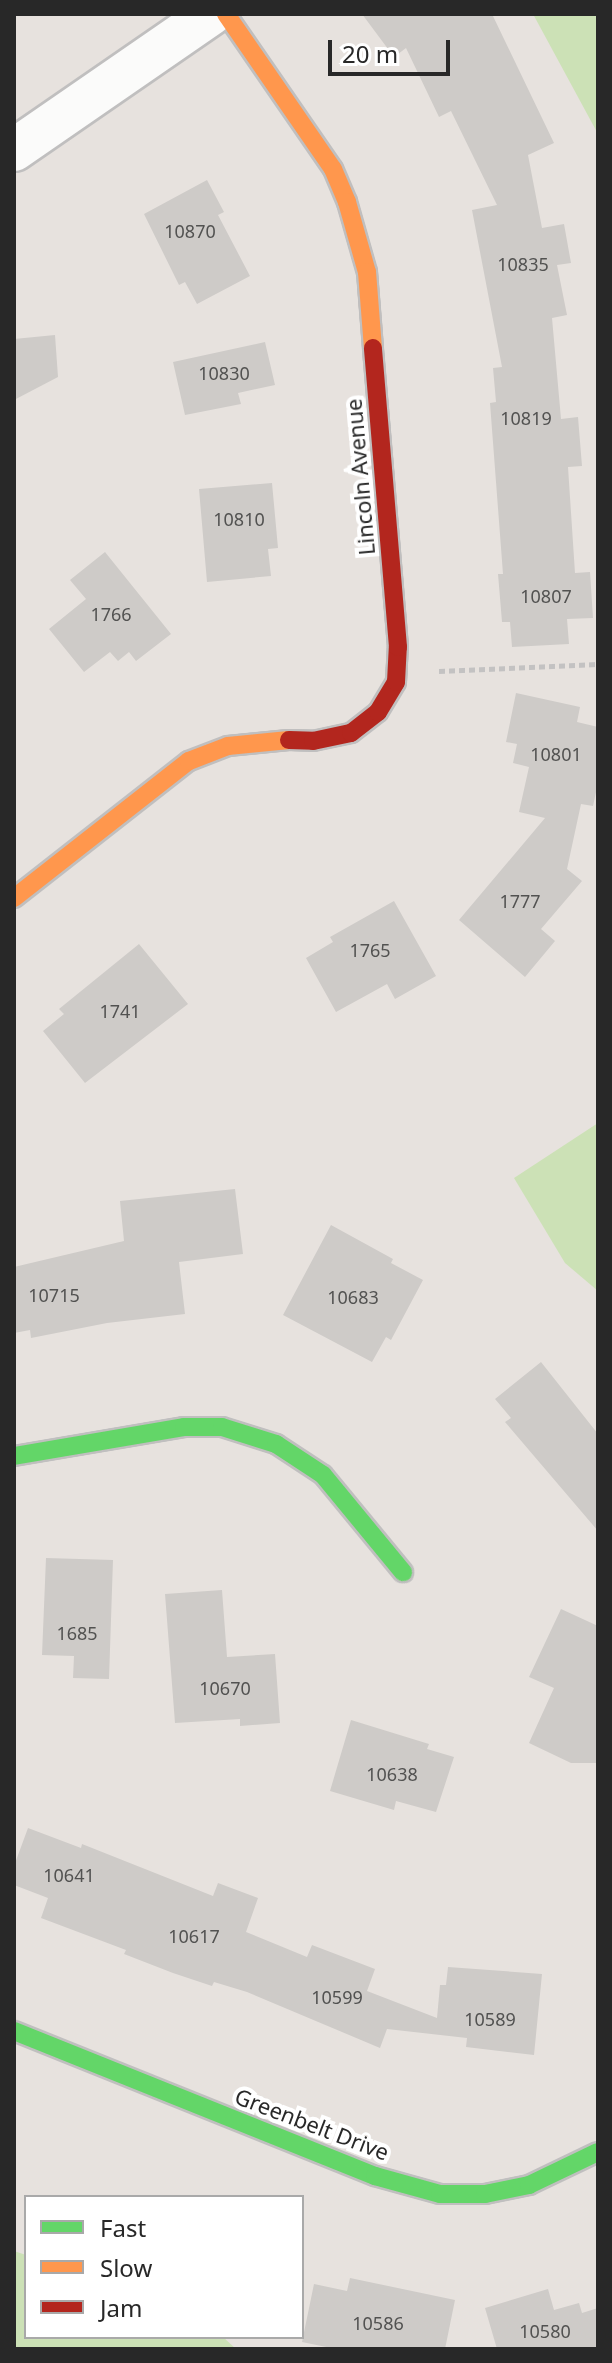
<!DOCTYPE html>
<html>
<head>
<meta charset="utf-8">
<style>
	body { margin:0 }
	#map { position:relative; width:612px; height:2363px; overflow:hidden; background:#e7e2de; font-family:"Noto Sans",sans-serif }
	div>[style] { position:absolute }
	.green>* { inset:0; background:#cce1b6 }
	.building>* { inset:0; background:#cecbc8 }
	.path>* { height:5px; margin-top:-2.5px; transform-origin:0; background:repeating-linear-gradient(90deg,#c3c2c2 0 6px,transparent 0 10px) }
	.roads { filter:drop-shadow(2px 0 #c0bfbf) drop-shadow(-2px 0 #c0bfbf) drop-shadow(0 2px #c0bfbf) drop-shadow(0 -2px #c0bfbf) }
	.street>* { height:42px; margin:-21px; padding:0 21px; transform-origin:21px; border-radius:21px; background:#fbfbfa }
	.fast>* { height:18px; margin:-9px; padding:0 9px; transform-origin:9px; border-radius:9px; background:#63d668 }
	.slow>* { height:18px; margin:-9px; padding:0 9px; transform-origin:9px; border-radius:9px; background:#ff974d }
	.jam>* { height:18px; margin:-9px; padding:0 9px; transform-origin:9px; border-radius:9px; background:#b3261e }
	span { translate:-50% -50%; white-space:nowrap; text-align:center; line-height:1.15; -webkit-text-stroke:8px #fff; paint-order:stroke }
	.number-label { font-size:18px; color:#525251 }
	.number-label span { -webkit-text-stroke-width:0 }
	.street-label { font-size:22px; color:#282828 }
	.frame { position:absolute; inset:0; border:16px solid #282828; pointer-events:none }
	.legend { position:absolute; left:24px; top:2195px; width:280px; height:144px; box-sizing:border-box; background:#fff; border:2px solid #a9a9a9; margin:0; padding:10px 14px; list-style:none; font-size:24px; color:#282828 }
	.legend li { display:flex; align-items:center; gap:16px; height:40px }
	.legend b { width:40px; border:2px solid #a9a9a9 }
	.scale { position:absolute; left:328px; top:40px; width:122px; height:36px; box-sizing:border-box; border:4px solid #282828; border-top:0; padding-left:10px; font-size:24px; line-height:28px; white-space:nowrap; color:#282828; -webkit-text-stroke:6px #fff; paint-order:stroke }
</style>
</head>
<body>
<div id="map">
	<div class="green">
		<div style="clip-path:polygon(533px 14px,598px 14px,598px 134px)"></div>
		<div style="clip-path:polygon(598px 1123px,598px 1291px,565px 1263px,514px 1178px)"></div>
		<div style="clip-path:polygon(14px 2251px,26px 2255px,26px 2337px,223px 2337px,236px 2349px,14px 2349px)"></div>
	</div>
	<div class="building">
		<div style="clip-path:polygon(362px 14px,492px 14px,554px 143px,528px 155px,542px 228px,564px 224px,571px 263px,557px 265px,567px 315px,552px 318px,561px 419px,578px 417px,582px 466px,568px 467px,575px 573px,590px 572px,593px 618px,567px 619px,569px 644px,512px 647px,510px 622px,502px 622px,498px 574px,503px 574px,490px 403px,496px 402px,493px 368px,502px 367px,472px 210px,497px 205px,451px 111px,439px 117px,406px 48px,394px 57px)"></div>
		<div style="clip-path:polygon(207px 180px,224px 212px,218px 215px,250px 276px,197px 304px,185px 282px,179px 285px,144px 214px)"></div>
		<div style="clip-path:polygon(55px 335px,58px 377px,14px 400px,14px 339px)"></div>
		<div style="clip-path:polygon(265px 342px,275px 385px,238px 393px,241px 404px,185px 415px,173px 362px)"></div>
		<div style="clip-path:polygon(272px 483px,278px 548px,268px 549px,271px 576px,207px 582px,199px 489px)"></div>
		<div style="clip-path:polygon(105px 552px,171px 634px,136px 661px,129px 652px,118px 661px,110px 652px,84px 672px,49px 629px,86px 599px,70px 580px)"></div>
		<div style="clip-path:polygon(516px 693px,580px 707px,577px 722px,598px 727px,598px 783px,593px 806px,581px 804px,567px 869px,582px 881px,541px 929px,555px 941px,525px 977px,459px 920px,545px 818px,519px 812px,529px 767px,513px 763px,517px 744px,506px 742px)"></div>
		<div style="clip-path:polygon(394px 901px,436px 976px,395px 999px,387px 984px,336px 1012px,306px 958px,333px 942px,330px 937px)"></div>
		<div style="clip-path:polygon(139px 944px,188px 1004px,85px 1083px,43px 1031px,64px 1014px,59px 1009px)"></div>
		<div style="clip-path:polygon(235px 1189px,243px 1254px,179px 1262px,185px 1314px,107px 1323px,31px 1338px,30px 1330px,14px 1333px,14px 1267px,124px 1241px,120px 1201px)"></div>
		<div style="clip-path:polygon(331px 1225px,393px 1259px,391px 1263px,423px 1280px,391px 1340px,386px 1337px,372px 1362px,283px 1315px)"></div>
		<div style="clip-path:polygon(541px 1362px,598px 1434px,598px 1531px,505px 1422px,511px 1418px,495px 1399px)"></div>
		<div style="clip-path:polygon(46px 1558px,113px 1560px,109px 1679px,73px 1678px,74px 1656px,42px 1655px)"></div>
		<div style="clip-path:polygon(222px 1590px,227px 1657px,275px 1654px,280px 1723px,240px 1726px,240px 1719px,175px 1723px,165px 1594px)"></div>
		<div style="clip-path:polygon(561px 1609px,598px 1626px,598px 1763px,571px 1763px,529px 1743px,554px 1688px,529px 1677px)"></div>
		<div style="clip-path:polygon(351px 1720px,429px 1744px,427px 1749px,454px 1757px,436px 1812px,396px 1801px,394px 1810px,330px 1791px)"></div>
		<div style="clip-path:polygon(28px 1828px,81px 1848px,82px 1844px,213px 1896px,218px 1883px,258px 1898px,246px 1932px,307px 1957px,312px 1945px,375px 1969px,367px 1991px,437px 2018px,440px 1985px,446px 1985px,448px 1967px,542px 1974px,534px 2055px,466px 2047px,467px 2038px,387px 2029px,380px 2048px,247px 1992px,214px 1982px,212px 1986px,173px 1973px,124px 1954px,126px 1950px,41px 1918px,48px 1898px,14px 1885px,14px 1866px)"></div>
		<div style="clip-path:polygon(350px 2278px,455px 2300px,445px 2349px,336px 2349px,302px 2342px,314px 2284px,347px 2291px)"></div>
		<div style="clip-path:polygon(548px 2289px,554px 2310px,579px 2303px,582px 2313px,598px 2308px,598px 2349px,497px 2349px,485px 2308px)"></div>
	</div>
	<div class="path">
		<div style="left:439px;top:671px;width:159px;rotate:-2.5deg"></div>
	</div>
	<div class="roads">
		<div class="street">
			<div style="left:14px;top:150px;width:239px;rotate:-34.6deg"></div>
		</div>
		<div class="fast">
			<div style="left:14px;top:1456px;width:172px;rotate:-9.7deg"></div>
			<div style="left:184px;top:1427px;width:38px"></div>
			<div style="left:222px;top:1427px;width:57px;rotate:17.5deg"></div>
			<div style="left:276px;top:1444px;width:56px;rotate:33.4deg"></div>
			<div style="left:323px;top:1475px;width:126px;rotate:50.5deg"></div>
			<div style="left:14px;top:2031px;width:389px;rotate:21.9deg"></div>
			<div style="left:375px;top:2176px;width:67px;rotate:15.5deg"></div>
			<div style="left:440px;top:2194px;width:45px"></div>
			<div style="left:485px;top:2194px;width:45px;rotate:-11.6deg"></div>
			<div style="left:529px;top:2185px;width:76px;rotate:-25.6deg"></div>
		</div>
		<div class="slow">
			<div style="left:226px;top:14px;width:188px;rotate:55.4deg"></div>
			<div style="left:333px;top:169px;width:36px;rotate:67deg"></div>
			<div style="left:347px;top:202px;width:73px;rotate:74.1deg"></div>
			<div style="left:367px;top:272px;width:76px;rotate:85.5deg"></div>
			<div style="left:14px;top:898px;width:222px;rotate:-38.1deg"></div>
			<div style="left:189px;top:761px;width:42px;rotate:-21deg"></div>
			<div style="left:228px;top:746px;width:61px;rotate:-5.6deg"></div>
		</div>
		<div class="jam">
			<div style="left:289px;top:740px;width:24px;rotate:2deg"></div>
			<div style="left:313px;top:741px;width:39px;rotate:-12deg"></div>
			<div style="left:351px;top:733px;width:34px;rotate:-38deg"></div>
			<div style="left:378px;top:712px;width:35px;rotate:-59deg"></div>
			<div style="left:396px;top:682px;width:35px;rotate:-87deg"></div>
			<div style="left:398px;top:647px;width:300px;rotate:-94.8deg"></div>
		</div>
	</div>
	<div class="number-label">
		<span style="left:190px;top:231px">10870</span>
		<span style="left:523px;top:264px">10835</span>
		<span style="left:224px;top:373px">10830</span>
		<span style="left:526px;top:418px">10819</span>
		<span style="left:239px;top:519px">10810</span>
		<span style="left:546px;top:596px">10807</span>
		<span style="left:111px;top:614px">1766</span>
		<span style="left:556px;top:754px">10801</span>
		<span style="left:520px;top:901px">1777</span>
		<span style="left:370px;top:950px">1765</span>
		<span style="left:120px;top:1011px">1741</span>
		<span style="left:54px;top:1295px">10715</span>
		<span style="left:353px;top:1297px">10683</span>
		<span style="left:77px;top:1633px">1685</span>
		<span style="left:225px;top:1688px">10670</span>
		<span style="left:392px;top:1774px">10638</span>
		<span style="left:69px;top:1875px">10641</span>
		<span style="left:194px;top:1936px">10617</span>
		<span style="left:337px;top:1997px">10599</span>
		<span style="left:490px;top:2019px">10589</span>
		<span style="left:378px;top:2323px">10586</span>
		<span style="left:545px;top:2331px">10580</span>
	</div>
	<div class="street-label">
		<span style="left:360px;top:477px;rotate:-95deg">Lincoln Avenue</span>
		<span style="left:312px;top:2124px;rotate:21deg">Greenbelt Drive</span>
	</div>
	<div class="frame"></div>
	<ul class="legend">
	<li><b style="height:10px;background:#63d668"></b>Fast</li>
	<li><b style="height:10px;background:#ff974d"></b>Slow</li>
	<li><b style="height:10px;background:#b3261e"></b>Jam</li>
	</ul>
	<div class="scale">20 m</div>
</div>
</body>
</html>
